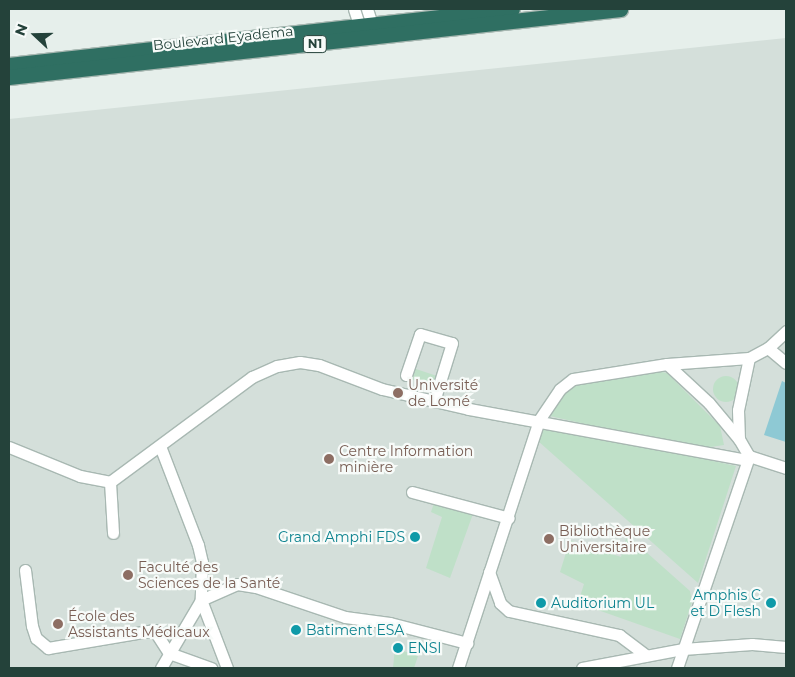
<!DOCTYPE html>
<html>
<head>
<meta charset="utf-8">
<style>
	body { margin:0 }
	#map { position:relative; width:795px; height:677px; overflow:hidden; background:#e6efeb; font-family:Montserrat,sans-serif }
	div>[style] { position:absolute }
	.built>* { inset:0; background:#d4dfda }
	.green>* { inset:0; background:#bfe0c8 }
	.round { border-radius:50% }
	.water>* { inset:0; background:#8ec9d4 }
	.roads { filter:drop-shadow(1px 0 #a8b8b2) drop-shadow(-1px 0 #a8b8b2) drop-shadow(0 1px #a8b8b2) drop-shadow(0 -1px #a8b8b2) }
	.minor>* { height:11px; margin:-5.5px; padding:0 5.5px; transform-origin:5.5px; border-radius:5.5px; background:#fff }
	.highway>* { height:15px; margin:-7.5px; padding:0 7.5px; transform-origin:7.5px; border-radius:7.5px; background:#2f6f62 }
	.dots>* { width:14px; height:14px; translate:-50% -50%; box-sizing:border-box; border:2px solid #f7fbf9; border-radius:50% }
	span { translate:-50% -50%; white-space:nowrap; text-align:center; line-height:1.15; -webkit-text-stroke:4.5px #f7fbf9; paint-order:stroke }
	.shield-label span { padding:1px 4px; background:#f7fbf9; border:1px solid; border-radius:4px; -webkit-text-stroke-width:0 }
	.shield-label { font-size:12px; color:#24423a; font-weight:700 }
	.street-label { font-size:14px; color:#24423a }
	.education-label { font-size:14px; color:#785e54 }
	.left { translate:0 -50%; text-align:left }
	.culture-label { font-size:14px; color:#0d838f }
	.right { translate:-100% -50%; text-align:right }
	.frame { position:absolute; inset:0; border:10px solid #24423a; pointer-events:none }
	.north { position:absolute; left:10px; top:10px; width:50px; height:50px; -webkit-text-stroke:4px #f7fbf9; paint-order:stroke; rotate:291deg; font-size:14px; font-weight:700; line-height:20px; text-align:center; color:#24423a }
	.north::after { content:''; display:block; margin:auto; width:18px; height:22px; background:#24423a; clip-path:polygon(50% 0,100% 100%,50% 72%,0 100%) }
</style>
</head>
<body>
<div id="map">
	<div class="built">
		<div style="clip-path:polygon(786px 38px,786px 668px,9px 668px,9px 119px)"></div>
	</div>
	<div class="green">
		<div style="clip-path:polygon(413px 368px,437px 376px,434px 386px,410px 379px)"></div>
		<div style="clip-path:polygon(652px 370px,667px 373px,720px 426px,724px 445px,697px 449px,545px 415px,569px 387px)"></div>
		<div class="round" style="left:713px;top:376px;width:26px;height:26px"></div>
		<div style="clip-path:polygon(543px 424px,736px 466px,698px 583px,538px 441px)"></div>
		<div style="clip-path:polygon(434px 503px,474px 511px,450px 578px,426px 568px,442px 517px,431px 512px)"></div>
		<div style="clip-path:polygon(627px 535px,690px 591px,692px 602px,680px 639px,578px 603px,584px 584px,560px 572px,570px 540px,621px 557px)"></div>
		<div style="clip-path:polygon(395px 648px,418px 656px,414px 668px,393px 668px)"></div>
	</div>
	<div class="water">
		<div style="clip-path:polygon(782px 381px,786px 383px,786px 442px,764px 435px)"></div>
	</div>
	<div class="roads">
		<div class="minor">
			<div style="left:354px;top:9px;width:25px;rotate:72deg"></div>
			<div style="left:367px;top:9px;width:23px;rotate:72deg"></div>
			<div style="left:768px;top:348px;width:23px;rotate:40deg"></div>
			<div style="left:667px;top:364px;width:57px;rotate:42.9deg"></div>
			<div style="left:709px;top:403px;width:47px;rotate:50.2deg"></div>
			<div style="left:739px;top:439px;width:20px;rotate:60deg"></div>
			<div style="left:749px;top:456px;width:39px;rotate:18deg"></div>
			<div style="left:406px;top:375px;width:43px;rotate:-71.1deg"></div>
			<div style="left:420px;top:334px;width:33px;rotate:16deg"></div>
			<div style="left:452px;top:343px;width:61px;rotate:107.2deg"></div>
			<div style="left:739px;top:439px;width:29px;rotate:-92deg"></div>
			<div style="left:738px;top:410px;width:53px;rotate:-78.1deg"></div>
			<div style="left:160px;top:446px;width:106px;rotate:69deg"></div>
			<div style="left:198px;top:545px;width:17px;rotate:77deg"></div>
			<div style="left:202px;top:562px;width:38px;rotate:92deg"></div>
			<div style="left:201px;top:600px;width:79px;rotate:120.5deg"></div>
			<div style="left:9px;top:447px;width:77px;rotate:22.2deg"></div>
			<div style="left:80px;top:476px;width:31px;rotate:11deg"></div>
			<div style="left:110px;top:482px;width:177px;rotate:-36.5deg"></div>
			<div style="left:252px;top:377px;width:27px;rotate:-24deg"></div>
			<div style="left:277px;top:366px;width:23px;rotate:-10deg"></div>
			<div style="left:300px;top:362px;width:19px;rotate:9deg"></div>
			<div style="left:319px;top:365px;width:67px;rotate:20.9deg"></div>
			<div style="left:382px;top:389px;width:89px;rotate:12.9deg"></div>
			<div style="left:469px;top:409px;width:282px;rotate:10.4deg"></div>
			<div style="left:110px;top:482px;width:51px;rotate:86.6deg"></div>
			<div style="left:412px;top:492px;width:100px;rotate:15deg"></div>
			<div style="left:25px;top:570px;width:56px;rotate:82.9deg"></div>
			<div style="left:32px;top:626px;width:13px;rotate:72deg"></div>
			<div style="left:36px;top:638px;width:16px;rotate:40deg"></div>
			<div style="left:48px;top:648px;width:108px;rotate:-9.6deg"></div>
			<div style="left:154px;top:630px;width:27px;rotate:57deg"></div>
			<div style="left:169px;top:653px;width:45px;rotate:19.7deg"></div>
			<div style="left:489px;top:572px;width:33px;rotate:70deg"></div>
			<div style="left:500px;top:603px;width:12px;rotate:42deg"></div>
			<div style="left:509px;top:611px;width:113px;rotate:12.3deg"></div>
			<div style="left:619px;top:635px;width:34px;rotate:37deg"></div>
			<div style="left:227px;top:668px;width:73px;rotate:-110.9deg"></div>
			<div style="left:201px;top:600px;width:39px;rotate:-24deg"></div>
			<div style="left:237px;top:584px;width:19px;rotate:9deg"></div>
			<div style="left:256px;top:587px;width:94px;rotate:18.6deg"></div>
			<div style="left:345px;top:617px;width:45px;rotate:7.6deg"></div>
			<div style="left:390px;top:623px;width:80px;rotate:14.6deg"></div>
			<div style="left:458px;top:668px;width:261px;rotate:-71.9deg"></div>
			<div style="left:539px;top:420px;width:37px;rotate:-56deg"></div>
			<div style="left:560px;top:389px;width:16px;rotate:-38deg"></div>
			<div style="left:573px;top:379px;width:95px;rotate:-9.1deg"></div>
			<div style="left:667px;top:364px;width:82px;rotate:-4.2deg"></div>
			<div style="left:749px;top:358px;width:21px;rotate:-28deg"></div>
			<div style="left:768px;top:348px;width:25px;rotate:-43deg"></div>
			<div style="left:582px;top:668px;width:103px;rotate:-10.7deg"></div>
			<div style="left:683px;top:649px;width:69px;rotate:-4.1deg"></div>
			<div style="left:752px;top:644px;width:34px;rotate:5deg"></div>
			<div style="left:677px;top:668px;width:224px;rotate:-71.2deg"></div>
		</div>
		<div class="highway">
			<div style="left:9px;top:65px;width:506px;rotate:-6.35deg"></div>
			<div style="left:9px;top:77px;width:615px;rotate:-6.35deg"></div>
		</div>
	</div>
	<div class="dots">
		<div style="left:398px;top:393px;background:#8d6e63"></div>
		<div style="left:329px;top:459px;background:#8d6e63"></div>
		<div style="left:415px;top:537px;background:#0f9aa8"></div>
		<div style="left:549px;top:539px;background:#8d6e63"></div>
		<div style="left:128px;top:575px;background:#8d6e63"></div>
		<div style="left:541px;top:603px;background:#0f9aa8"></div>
		<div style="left:771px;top:603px;background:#0f9aa8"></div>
		<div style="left:58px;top:624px;background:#8d6e63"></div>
		<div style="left:296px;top:630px;background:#0f9aa8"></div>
		<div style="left:398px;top:648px;background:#0f9aa8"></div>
	</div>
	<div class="shield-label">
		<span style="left:315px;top:44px">N1</span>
	</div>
	<div class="street-label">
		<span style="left:223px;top:38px;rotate:-6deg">Boulevard Eyadema</span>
	</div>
	<div class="education-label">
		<span class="left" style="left:408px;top:393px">Université<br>de Lomé</span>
		<span class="left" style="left:339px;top:459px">Centre Information<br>minière</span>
		<span class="left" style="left:559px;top:539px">Bibliothèque<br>Universitaire</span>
		<span class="left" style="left:138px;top:575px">Faculté des<br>Sciences de la Santé</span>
		<span class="left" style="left:68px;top:624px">École des<br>Assistants Médicaux</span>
	</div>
	<div class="culture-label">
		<span class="right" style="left:405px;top:537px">Grand Amphi FDS</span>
		<span class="right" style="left:761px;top:603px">Amphis C<br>et D Flesh</span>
		<span class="left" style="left:551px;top:603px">Auditorium UL</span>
		<span class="left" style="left:306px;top:630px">Batiment ESA</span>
		<span class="left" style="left:408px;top:648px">ENSI</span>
	</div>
	<div class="frame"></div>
	<div class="north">N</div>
</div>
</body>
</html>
